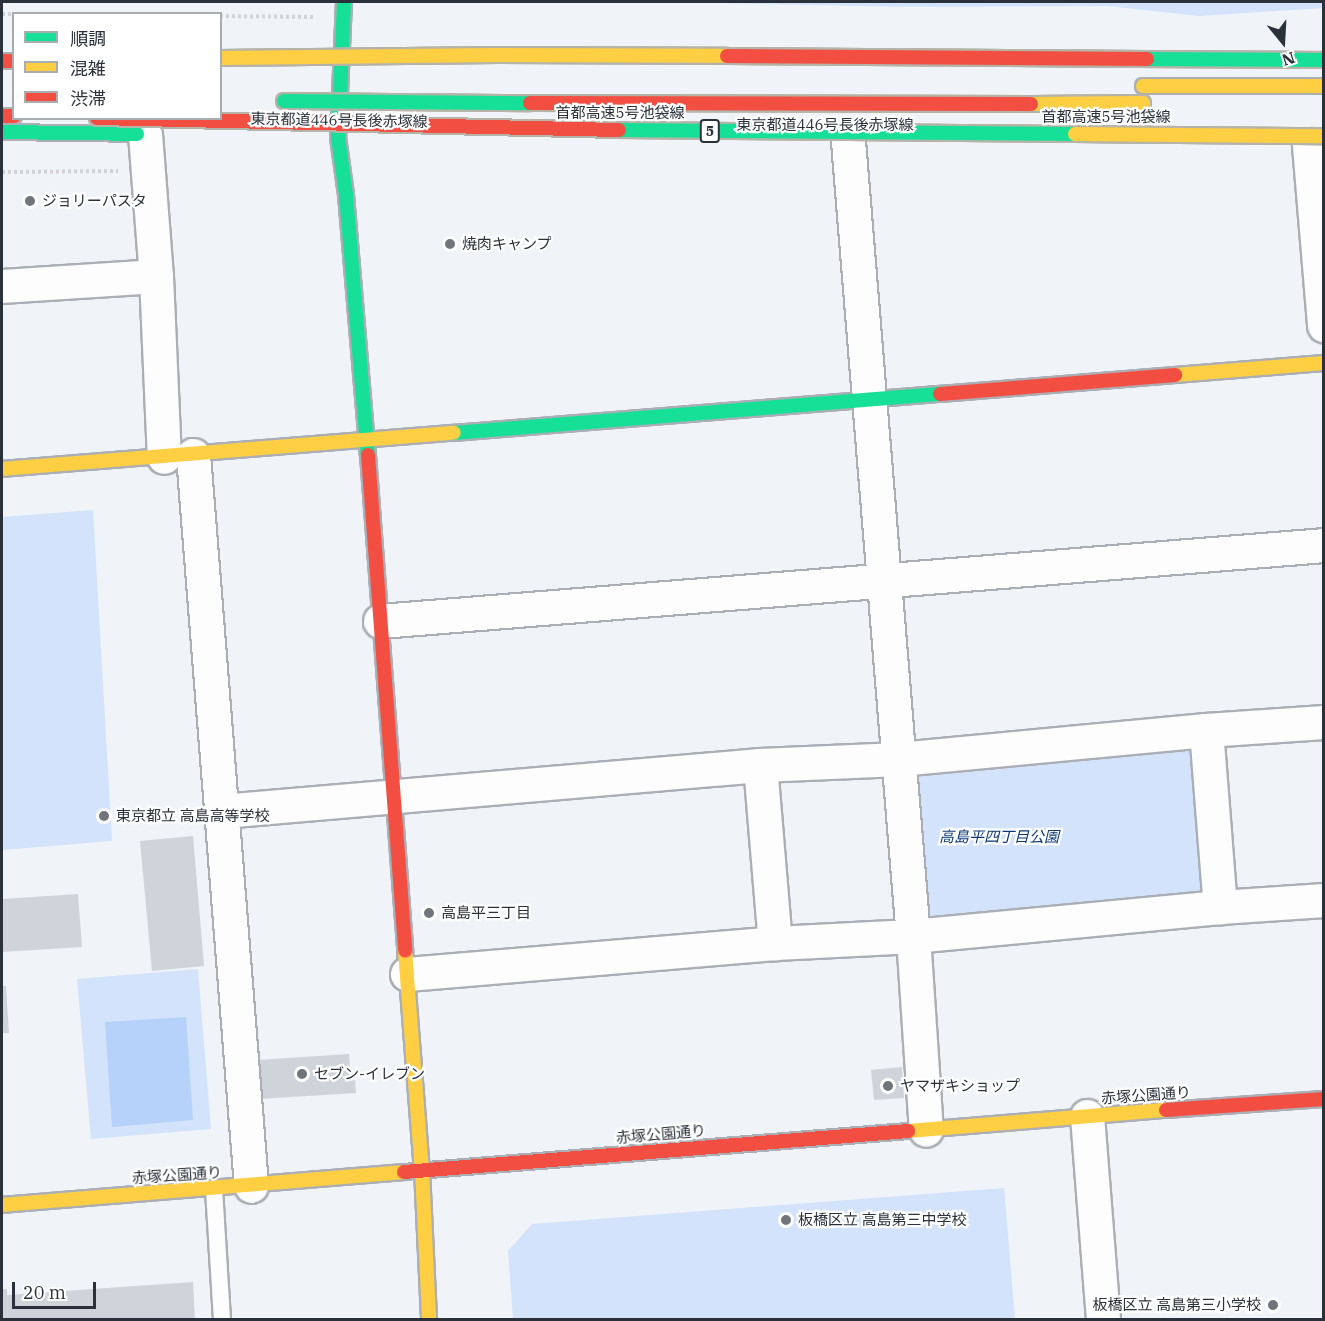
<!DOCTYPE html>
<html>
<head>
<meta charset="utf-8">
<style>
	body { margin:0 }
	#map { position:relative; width:1325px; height:1321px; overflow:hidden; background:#f0f3f8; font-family:"IBM Plex Serif","Noto Sans JP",serif }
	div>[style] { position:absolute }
	.green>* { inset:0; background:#d3e3fb }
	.water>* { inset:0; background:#b6d1fa }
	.building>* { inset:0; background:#cfd3da }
	.path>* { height:4px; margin-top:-2px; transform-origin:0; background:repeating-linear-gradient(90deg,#d1d3d7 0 3px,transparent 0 6px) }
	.roads { filter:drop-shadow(2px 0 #abafb5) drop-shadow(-2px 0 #abafb5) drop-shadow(0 2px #abafb5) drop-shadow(0 -2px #abafb5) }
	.lane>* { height:16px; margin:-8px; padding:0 8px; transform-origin:8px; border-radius:8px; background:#fdfdfe }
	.street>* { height:33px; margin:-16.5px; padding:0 16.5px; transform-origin:16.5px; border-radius:16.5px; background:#fdfdfe }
	.fast>* { height:14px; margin:-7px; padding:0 7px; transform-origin:7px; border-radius:7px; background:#16e098 }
	.slow>* { height:14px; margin:-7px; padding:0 7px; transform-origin:7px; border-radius:7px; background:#ffcf43 }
	.jam>* { height:14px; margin:-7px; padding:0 7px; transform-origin:7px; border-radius:7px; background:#f24e42 }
	.bridges { filter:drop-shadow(2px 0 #b6b4a9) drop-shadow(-2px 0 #b6b4a9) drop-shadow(0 2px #b6b4a9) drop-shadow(0 -2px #b6b4a9) }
	.fast-bridge>* { height:14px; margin:-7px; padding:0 7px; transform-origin:7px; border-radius:7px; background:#16e098 }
	.slow-bridge>* { height:14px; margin:-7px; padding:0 7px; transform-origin:7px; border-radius:7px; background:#ffcf43 }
	.jam-bridge>* { height:14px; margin:-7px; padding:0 7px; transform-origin:7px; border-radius:7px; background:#f24e42 }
	.dots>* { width:16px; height:16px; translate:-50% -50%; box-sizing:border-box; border:3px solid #fff; border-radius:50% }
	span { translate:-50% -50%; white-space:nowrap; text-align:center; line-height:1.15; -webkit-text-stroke:4.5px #fff; paint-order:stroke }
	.shield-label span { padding:2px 4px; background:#fff; border:2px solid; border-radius:4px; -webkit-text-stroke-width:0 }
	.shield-label { font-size:14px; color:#2b313a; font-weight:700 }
	.street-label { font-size:15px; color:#2b313a }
	.poi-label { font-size:15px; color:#2b313a }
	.left { translate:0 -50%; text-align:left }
	.right { translate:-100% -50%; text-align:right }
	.park-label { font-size:15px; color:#0d3875; font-style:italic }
	.frame { position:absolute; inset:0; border:3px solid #2b313a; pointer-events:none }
	.legend { position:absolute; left:12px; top:12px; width:210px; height:108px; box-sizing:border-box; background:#fff; border:2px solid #aaadb0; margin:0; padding:8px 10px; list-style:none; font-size:18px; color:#2b313a }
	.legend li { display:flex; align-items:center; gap:12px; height:30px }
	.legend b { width:30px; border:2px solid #aaadb0 }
	.north { position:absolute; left:1253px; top:12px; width:60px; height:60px; -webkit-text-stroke:4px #fff; paint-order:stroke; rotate:162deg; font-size:16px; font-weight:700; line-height:24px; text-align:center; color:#2b313a }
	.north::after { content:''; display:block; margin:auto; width:21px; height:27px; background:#2b313a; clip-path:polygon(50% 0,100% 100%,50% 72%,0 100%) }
	.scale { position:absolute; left:12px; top:1282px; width:84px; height:27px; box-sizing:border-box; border:3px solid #2b313a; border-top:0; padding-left:8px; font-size:18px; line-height:21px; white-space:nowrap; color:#2b313a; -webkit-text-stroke:4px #fff; paint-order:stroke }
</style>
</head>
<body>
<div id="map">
	<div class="green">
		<div style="clip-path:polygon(672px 2px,1323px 2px,1324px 8px,1199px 16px,1107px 6px,906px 7px)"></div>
		<div style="clip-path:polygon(93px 510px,112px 841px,2px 850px,2px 517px)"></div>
		<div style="clip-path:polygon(1190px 745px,1211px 887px,1202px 896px,929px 919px,920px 910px,909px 776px,920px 766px)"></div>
		<div style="clip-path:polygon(198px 969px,211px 1129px,91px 1139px,77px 979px)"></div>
		<div style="clip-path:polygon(1004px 1188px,1015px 1319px,513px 1319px,508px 1251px,532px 1224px)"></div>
	</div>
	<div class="water">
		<div style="clip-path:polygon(186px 1017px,193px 1120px,112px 1127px,105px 1022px)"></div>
	</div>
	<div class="building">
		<div style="clip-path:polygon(193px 836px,204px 966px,152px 971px,140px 841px)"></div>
		<div style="clip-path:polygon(78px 894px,82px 947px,2px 952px,2px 899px)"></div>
		<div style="clip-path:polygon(2px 986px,6px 986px,9px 1033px,2px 1033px)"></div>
		<div style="clip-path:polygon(349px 1054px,351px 1081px,355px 1080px,356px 1093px,259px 1099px,257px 1060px)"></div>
		<div style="clip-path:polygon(902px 1067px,904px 1098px,874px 1100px,871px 1070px)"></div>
		<div style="clip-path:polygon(193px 1282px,195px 1320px,2px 1320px,2px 1289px,7px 1289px,7px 1295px)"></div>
	</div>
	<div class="path">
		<div style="left:2px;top:14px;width:12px"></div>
		<div style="left:220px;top:16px;width:93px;rotate:0.6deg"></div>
		<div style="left:2px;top:172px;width:116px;rotate:-0.5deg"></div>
	</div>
	<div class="roads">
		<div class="lane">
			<div style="left:214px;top:1189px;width:131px;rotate:86.5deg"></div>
		</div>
		<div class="street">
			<div style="left:145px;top:134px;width:142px;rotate:85.6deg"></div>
			<div style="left:156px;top:276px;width:181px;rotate:87.5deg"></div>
			<div style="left:848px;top:141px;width:798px;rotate:85.33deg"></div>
			<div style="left:913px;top:936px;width:194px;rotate:86.2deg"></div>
			<div style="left:1309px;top:145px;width:181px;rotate:85.2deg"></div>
			<div style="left:2px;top:286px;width:154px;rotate:-3.7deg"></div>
			<div style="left:193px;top:455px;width:733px;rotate:85.46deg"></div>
			<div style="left:380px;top:621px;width:947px;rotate:-4.6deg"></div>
			<div style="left:1206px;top:730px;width:178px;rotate:85.5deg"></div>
			<div style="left:760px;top:765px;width:179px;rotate:85.2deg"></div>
			<div style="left:222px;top:811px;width:540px;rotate:-4.89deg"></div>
			<div style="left:760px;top:765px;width:139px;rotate:-2.5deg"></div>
			<div style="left:899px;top:759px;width:308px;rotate:-5.4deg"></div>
			<div style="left:1206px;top:730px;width:118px;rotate:-3.9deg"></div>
			<div style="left:407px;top:974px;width:369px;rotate:-4.8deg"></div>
			<div style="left:775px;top:943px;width:138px;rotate:-2.9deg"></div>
			<div style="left:913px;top:936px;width:308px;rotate:-5.4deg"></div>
			<div style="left:1220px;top:907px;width:104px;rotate:-3.9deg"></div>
			<div style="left:1087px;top:1116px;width:205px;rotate:85.5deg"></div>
		</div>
		<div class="fast">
			<div style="left:344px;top:2px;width:135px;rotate:92.5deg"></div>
			<div style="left:338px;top:137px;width:59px;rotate:82.1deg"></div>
			<div style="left:346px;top:195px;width:261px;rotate:85.2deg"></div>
			<div style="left:2px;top:132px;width:135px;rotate:0.8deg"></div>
			<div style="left:454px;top:433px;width:488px;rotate:-4.6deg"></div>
		</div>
		<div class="slow">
			<div style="left:1143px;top:86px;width:181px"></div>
			<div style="left:1175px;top:375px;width:149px;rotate:-4.6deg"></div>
			<div style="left:2px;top:469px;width:453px;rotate:-4.6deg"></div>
			<div style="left:405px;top:951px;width:220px;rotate:85.6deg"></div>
			<div style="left:422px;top:1170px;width:150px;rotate:87.3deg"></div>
			<div style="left:908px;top:1131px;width:259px;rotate:-4.7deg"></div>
			<div style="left:2px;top:1205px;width:403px;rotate:-4.7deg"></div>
		</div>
		<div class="jam">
			<div style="left:2px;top:61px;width:12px"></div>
			<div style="left:2px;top:116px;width:12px"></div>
			<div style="left:940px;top:394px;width:236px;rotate:-4.6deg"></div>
			<div style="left:368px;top:455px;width:497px;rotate:85.7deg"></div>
			<div style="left:1166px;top:1110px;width:158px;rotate:-4deg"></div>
			<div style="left:404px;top:1172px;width:506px;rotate:-4.65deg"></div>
		</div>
	</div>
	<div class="bridges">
		<div class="fast-bridge">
			<div style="left:1147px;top:59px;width:177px;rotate:0.3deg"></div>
			<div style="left:284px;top:101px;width:246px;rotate:0.5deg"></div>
			<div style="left:619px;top:130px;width:456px;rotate:0.5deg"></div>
		</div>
		<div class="slow-bridge">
			<div style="left:220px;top:58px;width:277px;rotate:-0.6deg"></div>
			<div style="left:497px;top:55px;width:230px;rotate:0.2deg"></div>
			<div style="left:1031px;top:104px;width:112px;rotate:-0.5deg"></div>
			<div style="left:1075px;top:134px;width:249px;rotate:0.5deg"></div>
		</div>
		<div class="jam-bridge">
			<div style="left:727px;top:56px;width:420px;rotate:0.4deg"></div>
			<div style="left:530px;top:103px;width:501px;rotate:0.11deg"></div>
			<div style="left:97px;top:118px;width:522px;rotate:1.32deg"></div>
		</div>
	</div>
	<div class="dots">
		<div style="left:30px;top:201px;background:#70757c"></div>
		<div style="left:450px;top:244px;background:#70757c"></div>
		<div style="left:104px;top:816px;background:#70757c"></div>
		<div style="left:429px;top:913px;background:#70757c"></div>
		<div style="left:302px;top:1074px;background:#70757c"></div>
		<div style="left:888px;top:1086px;background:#70757c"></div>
		<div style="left:786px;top:1220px;background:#70757c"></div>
		<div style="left:1273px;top:1305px;background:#70757c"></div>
	</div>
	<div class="shield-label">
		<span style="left:710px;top:131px">5</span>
	</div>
	<div class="street-label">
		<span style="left:620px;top:113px">首都高速5号池袋線</span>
		<span style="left:1106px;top:117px">首都高速5号池袋線</span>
		<span style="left:339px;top:120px;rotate:1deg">東京都道446号長後赤塚線</span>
		<span style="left:825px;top:125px">東京都道446号長後赤塚線</span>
		<span style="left:1146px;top:1095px;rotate:-4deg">赤塚公園通り</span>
		<span style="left:661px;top:1134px;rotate:-5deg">赤塚公園通り</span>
		<span style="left:177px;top:1175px;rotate:-4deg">赤塚公園通り</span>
	</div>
	<div class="poi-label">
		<span class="left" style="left:42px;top:201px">ジョリーパスタ</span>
		<span class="left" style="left:462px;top:244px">焼肉キャンプ</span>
		<span class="left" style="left:116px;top:816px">東京都立 高島高等学校</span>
		<span class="left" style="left:441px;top:913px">高島平三丁目</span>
		<span class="left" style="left:314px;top:1074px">セブン-イレブン</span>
		<span class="left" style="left:900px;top:1086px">ヤマザキショップ</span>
		<span class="left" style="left:798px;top:1220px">板橋区立 高島第三中学校</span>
		<span class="right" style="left:1261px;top:1305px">板橋区立 高島第三小学校</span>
	</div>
	<div class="park-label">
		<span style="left:999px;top:837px">高島平四丁目公園</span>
	</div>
	<div class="frame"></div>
	<ul class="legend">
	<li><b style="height:8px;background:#16e098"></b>順調</li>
	<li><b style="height:8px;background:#ffcf43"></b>混雑</li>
	<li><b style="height:8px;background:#f24e42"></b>渋滞</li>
	</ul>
	<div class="north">N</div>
	<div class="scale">20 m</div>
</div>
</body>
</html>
